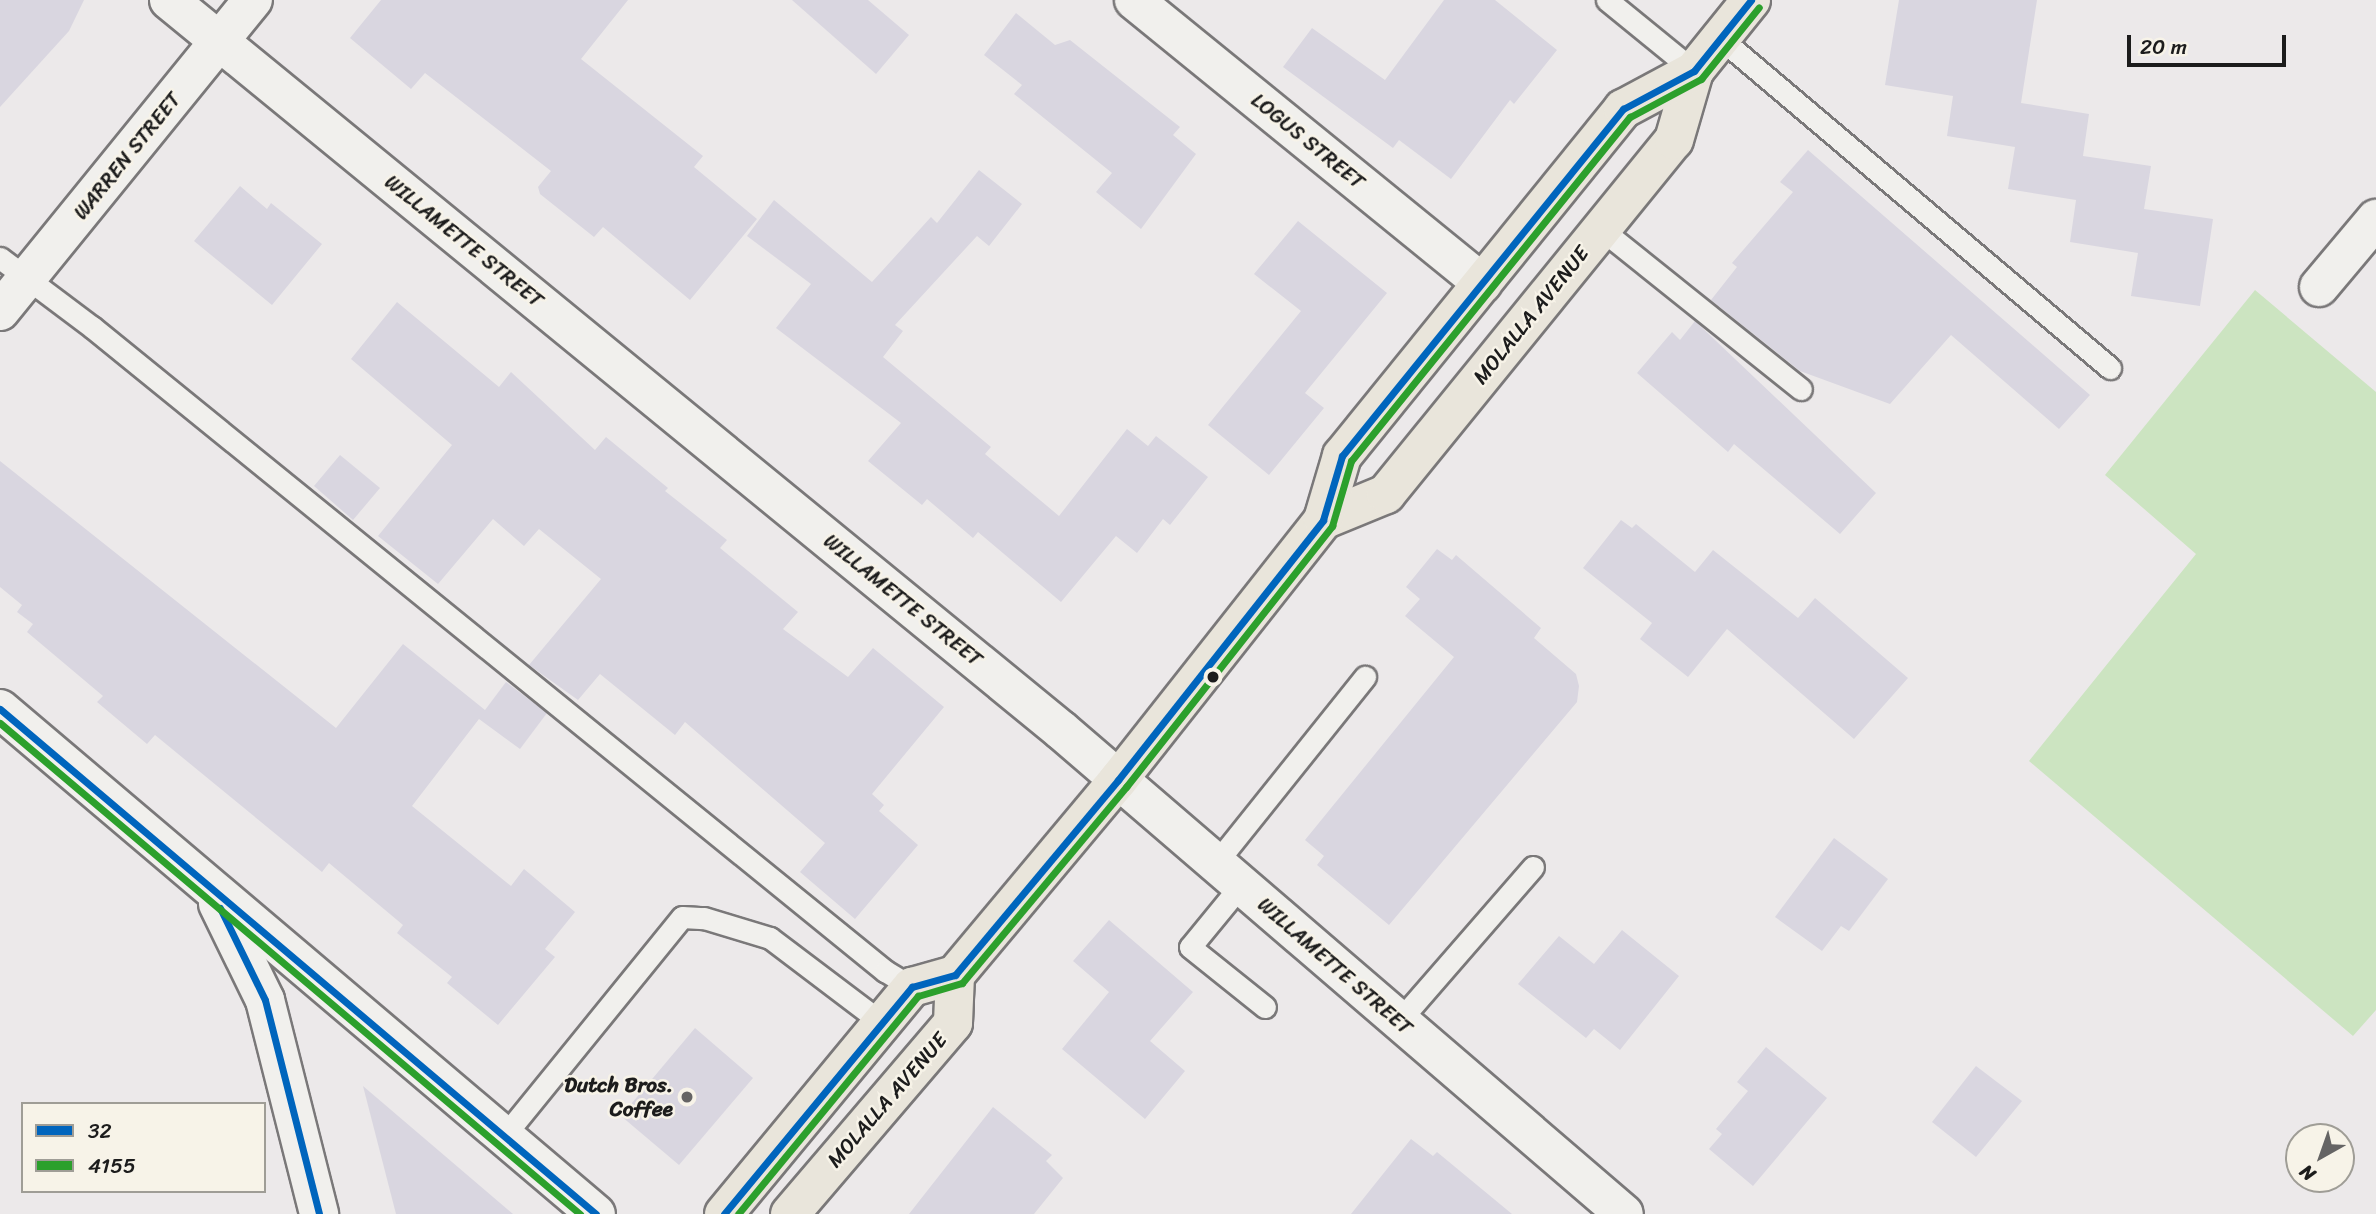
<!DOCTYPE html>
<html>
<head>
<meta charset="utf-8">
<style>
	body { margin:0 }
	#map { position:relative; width:2376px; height:1214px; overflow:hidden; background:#ece9ea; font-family:Sriracha,sans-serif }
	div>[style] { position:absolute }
	.green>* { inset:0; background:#cce4c1 }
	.building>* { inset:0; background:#d9d6e0 }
	.roads { filter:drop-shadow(2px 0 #7a7879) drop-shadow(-2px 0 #7a7879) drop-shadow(0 2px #7a7879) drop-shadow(0 -2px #7a7879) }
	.lane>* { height:21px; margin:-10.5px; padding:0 10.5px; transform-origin:10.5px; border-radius:10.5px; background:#f1f0ed }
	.street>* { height:38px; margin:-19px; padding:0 19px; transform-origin:19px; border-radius:19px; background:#f1f0ed }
	.secondary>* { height:38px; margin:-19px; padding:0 19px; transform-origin:19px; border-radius:19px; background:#f1f0ed }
	.primary>* { height:38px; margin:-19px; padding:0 19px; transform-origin:19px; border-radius:19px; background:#e9e5db }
	.bus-1>* { height:7px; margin:-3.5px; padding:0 3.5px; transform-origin:3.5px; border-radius:3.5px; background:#0065bd }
	.bus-2>* { height:7px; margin:-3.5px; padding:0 3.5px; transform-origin:3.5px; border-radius:3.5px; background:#2ca02c }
	.dots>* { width:19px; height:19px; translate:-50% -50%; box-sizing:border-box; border:4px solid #f7f3e8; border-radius:50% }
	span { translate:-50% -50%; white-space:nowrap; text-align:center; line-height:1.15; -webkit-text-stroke:5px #f7f3e8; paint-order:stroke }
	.street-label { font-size:21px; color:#1c1c1c }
	.poi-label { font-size:21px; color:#1c1c1c; font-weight:700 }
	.right { translate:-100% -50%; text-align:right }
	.legend { position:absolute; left:21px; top:1102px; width:245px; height:91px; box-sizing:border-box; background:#f7f3e8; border:2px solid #9f9d96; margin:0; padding:9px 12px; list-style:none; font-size:21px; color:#1c1c1c }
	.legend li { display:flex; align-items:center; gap:14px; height:35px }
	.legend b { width:35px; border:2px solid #9f9d96 }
	.north { position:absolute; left:2285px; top:1123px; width:70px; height:70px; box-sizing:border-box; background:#f7f3e8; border:2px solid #9f9d96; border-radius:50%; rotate:220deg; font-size:19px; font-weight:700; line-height:28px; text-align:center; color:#1c1c1c }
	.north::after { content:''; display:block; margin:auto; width:24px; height:32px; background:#656464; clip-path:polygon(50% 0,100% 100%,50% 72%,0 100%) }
	.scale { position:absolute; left:2127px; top:35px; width:159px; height:32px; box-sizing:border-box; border:4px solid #1c1c1c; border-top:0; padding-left:9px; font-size:21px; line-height:24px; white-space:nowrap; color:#1c1c1c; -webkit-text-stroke:5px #f7f3e8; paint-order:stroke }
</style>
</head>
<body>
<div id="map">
	<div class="green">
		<div style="clip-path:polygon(2255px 290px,2376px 392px,2376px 1010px,2353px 1036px,2029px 761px,2196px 554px,2105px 475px)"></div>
	</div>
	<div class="building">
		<div style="clip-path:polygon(0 0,84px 0,69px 31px,0 107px)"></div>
		<div style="clip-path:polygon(381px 0,628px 0,581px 59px,703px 156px,694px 167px,757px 219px,690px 300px,603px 227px,594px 237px,540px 194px,538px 187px,551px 171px,425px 73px,411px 89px,350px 38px)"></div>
		<div style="clip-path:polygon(792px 0,868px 0,909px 35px,876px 74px)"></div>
		<div style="clip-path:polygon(1444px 0,1495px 0,1557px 50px,1514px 104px,1510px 100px,1451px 179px,1399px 140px,1393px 148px,1283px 67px,1312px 28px,1385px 80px)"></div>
		<div style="clip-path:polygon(1899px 0,2037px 0,2021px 103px,2089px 114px,2083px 156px,2151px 166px,2144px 209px,2213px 219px,2200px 306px,2131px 296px,2138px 253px,2070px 242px,2076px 200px,2008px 189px,2015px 147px,1947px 136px,1953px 96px,1885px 85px)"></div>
		<div style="clip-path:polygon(1016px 13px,1055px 45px,1070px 40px,1180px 127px,1173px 135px,1196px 154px,1141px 229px,1096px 192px,1112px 173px,1014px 94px,1022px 85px,984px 55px)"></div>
		<div style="clip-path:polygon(1808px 150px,2090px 395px,2059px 429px,1951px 335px,1890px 404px,1800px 371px,1711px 300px,1737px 267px,1732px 263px,1793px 192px,1780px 182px)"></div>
		<div style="clip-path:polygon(979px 170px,1022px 204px,989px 246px,977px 236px,895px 325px,903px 331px,883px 357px,991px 447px,985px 454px,1059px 516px,1127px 429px,1148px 446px,1156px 436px,1208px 477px,1170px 525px,1163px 519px,1137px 553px,1116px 536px,1061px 602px,978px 532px,973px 538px,927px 499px,922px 505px,868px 461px,901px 423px,776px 328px,811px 284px,747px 236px,774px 200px,872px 282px,931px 217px,937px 223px)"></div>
		<div style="clip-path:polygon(240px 186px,267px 209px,271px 203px,322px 244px,272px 305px,194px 241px)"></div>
		<div style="clip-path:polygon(1298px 221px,1387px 293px,1305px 393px,1324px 408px,1269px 475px,1208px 425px,1301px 311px,1254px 274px)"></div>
		<div style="clip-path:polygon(397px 302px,499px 387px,511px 372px,595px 450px,606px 437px,668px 488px,665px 491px,727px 540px,720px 548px,798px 612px,783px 629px,848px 677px,873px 648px,944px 707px,872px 794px,884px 805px,879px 811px,918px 845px,855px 919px,800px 872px,825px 843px,685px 722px,675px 735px,600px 674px,578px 700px,529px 665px,601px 579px,539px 529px,524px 546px,493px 519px,438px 584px,378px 536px,452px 445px,351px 359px)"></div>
		<div style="clip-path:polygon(1695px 321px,1876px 493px,1840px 534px,1734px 444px,1728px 452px,1637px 373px,1672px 332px,1680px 340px)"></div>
		<div style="clip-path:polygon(340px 455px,380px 488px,353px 520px,314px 486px)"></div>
		<div style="clip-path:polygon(0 461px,336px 728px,403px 644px,485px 710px,506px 682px,547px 713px,520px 749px,479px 719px,412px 806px,511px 886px,524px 869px,575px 912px,545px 949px,555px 957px,498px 1025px,447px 983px,452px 977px,397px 933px,403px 925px,329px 863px,322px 872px,155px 735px,147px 744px,97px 702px,103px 696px,27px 632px,33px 624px,17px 612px,22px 605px,0 587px)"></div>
		<div style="clip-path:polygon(1621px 520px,1632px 528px,1636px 524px,1695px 572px,1713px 550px,1798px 618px,1815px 598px,1908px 678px,1854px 739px,1727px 629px,1688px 677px,1640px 639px,1652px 623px,1583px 568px)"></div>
		<div style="clip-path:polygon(1437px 549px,1452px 560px,1456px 555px,1541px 628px,1534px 638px,1576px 674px,1579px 686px,1577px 702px,1389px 925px,1317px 865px,1324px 856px,1305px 840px,1454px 657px,1405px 616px,1420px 599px,1406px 587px)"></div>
		<div style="clip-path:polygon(1834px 838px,1888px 879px,1849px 931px,1841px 926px,1822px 951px,1775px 917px)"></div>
		<div style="clip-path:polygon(1109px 920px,1193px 992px,1150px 1041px,1185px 1071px,1145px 1119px,1062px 1049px,1109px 992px,1073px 961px)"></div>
		<div style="clip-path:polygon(1622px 930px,1679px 976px,1620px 1050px,1594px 1029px,1586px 1038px,1518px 984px,1559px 936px,1594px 964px)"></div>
		<div style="clip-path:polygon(695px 1028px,753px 1078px,679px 1165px,621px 1116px)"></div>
		<div style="clip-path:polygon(1766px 1047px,1827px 1098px,1753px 1186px,1709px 1149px,1722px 1134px,1716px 1129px,1748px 1091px,1737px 1082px)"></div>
		<div style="clip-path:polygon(1976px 1066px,2022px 1101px,1976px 1157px,1932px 1122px)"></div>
		<div style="clip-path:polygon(363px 1086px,513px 1214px,396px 1214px)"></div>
		<div style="clip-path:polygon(993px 1107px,1052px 1155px,1046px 1161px,1063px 1178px,1034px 1214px,909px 1214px)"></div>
		<div style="clip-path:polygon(1411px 1139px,1433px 1156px,1437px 1152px,1512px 1214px,1351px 1214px)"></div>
	</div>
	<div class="roads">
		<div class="lane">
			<div style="left:1607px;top:0;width:112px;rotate:39.2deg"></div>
			<div style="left:1720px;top:38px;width:511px;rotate:40.24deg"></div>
			<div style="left:1601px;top:229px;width:256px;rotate:38.7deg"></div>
			<div style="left:0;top:258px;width:115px;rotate:36.9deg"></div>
			<div style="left:92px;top:327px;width:1022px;rotate:39.08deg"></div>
			<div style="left:885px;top:971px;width:31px;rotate:31deg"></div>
			<div style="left:1215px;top:864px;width:240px;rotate:-51.3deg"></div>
			<div style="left:1241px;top:885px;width:80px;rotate:129.4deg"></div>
			<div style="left:1190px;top:947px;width:96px;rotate:38.7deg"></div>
			<div style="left:1399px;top:1021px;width:204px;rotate:-49deg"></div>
			<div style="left:504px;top:1136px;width:282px;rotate:-50.9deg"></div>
			<div style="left:682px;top:917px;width:22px;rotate:3deg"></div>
			<div style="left:704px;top:918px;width:69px;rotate:16.9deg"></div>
			<div style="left:770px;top:938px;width:139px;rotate:37.1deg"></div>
		</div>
		<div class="street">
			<div style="left:169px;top:0;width:1153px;rotate:39.3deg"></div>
			<div style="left:1061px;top:730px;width:742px;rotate:40.68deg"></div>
			<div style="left:1134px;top:0;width:449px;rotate:39.1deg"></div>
			<div style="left:2319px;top:287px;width:89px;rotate:-50deg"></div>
			<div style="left:0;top:311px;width:401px;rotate:-50.9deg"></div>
		</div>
		<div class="secondary">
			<div style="left:0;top:709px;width:781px;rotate:40.28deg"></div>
			<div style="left:218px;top:904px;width:107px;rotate:63.9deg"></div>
			<div style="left:265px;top:1000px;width:221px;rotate:75.8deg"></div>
		</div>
		<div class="primary">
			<div style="left:1323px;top:520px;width:68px;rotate:-22.4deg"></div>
			<div style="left:1386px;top:494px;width:456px;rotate:-50.9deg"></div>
			<div style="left:1674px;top:140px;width:72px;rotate:-73.8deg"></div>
			<div style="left:1694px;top:71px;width:91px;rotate:-51.2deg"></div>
			<div style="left:724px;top:1214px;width:295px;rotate:-50.4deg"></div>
			<div style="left:912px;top:987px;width:45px;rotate:-15.6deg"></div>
			<div style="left:955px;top:975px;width:254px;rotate:-50.1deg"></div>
			<div style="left:1118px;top:780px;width:331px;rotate:-51.7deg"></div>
			<div style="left:1323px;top:520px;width:67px;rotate:-73.5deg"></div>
			<div style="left:1342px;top:456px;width:447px;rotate:-51deg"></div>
			<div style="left:1623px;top:109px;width:81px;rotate:-28.2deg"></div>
			<div style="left:790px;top:1214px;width:251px;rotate:-49.5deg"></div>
			<div style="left:953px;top:1023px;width:48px;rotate:-87.6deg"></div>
		</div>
	</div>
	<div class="bus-1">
		<div style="left:0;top:709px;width:781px;rotate:40.28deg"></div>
		<div style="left:220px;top:908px;width:102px;rotate:63.9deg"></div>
		<div style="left:265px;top:1000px;width:221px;rotate:75.8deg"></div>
		<div style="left:724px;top:1214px;width:295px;rotate:-50.4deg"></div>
		<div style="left:912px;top:987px;width:45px;rotate:-15.6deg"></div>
		<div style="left:955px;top:975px;width:254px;rotate:-50.1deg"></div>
		<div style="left:1118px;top:780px;width:331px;rotate:-51.7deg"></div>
		<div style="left:1323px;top:520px;width:67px;rotate:-73.5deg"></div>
		<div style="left:1342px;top:456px;width:447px;rotate:-51deg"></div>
		<div style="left:1623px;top:109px;width:81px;rotate:-28.2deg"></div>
		<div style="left:1694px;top:71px;width:91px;rotate:-51.2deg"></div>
	</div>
	<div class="bus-2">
		<div style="left:0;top:723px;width:760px;rotate:40.25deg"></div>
		<div style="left:738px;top:1214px;width:283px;rotate:-50.5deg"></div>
		<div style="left:918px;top:996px;width:46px;rotate:-16.5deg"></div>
		<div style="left:962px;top:983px;width:256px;rotate:-50.1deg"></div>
		<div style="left:1126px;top:787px;width:333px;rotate:-51.7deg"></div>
		<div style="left:1332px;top:526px;width:68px;rotate:-73.7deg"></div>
		<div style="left:1351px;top:461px;width:443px;rotate:-51deg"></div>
		<div style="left:1630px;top:117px;width:81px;rotate:-28.2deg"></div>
		<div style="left:1701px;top:79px;width:92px;rotate:-51.1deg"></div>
	</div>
	<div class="dots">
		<div style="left:1213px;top:677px;background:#1c1c1c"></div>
		<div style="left:687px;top:1097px;background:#656464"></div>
	</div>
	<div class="street-label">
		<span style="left:1308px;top:141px;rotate:39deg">LOGUS STREET</span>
		<span style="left:127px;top:156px;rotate:-51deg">WARREN STREET</span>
		<span style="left:464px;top:241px;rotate:39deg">WILLAMETTE STREET</span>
		<span style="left:1531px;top:315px;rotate:-51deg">MOLALLA AVENUE</span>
		<span style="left:903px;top:600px;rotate:39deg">WILLAMETTE STREET</span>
		<span style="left:1335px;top:966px;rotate:41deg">WILLAMETTE STREET</span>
		<span style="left:887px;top:1100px;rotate:-49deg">MOLALLA AVENUE</span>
	</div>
	<div class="poi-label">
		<span class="right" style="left:673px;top:1097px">Dutch Bros.<br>Coffee</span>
	</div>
	<ul class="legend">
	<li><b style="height:9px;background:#0065bd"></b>32</li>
	<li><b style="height:9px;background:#2ca02c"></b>4155</li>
	</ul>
	<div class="north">N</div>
	<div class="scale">20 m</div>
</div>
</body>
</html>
